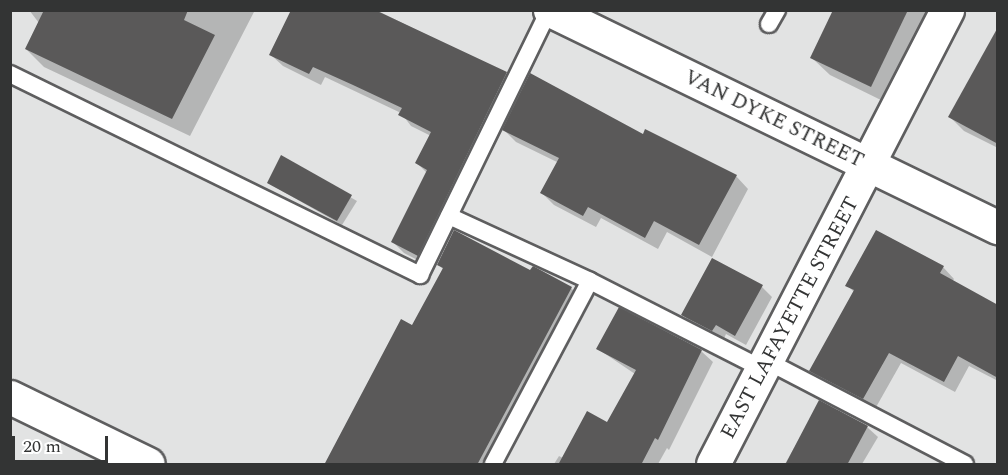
<!DOCTYPE html>
<html>
<head>
<meta charset="utf-8">
<style>
	body { margin:0 }
	#map { position:relative; width:1008px; height:475px; overflow:hidden; background:#e2e3e3; font-family:Spectral,serif }
	div>[style] { position:absolute }
	.shadow>* { inset:0; background:#0003 }
	.building>* { inset:0; background:#5a5959 }
	.roads { filter:drop-shadow(2px 0 #5e5e5f) drop-shadow(-2px 0 #5e5e5f) drop-shadow(0 2px #5e5e5f) drop-shadow(0 -2px #5e5e5f) }
	.service>* { height:16px; margin:-8px; padding:0 8px; transform-origin:8px; border-radius:8px; background:#fff }
	.minor>* { height:33px; margin:-16.5px; padding:0 16.5px; transform-origin:16.5px; border-radius:16.5px; background:#fff }
	.secondary>* { height:33px; margin:-16.5px; padding:0 16.5px; transform-origin:16.5px; border-radius:16.5px; background:#fff }
	span { translate:-50% -50%; white-space:nowrap; text-align:center; line-height:1.15; -webkit-text-stroke:6px #fff; paint-order:stroke }
	.street-label { font-size:21px; color:#333434 }
	.frame { position:absolute; inset:0; border:12px solid #333434; pointer-events:none }
	.scale { position:absolute; left:12px; top:436px; width:96px; height:27px; box-sizing:border-box; border:3px solid #333434; border-top:0; padding-left:8px; font-size:18px; line-height:21px; white-space:nowrap; color:#333434; -webkit-text-stroke:4px #fff; paint-order:stroke }
</style>
</head>
<body>
<div id="map">
	<div class="shadow">
		<div style="clip-path:polygon(29px 10px,255px 10px,190px 136px,44px 67px,26px 49px,39px 23px)"></div>
		<div style="clip-path:polygon(293px 10px,376px 10px,506px 74px,517px 85px,429px 266px,404px 253px,393px 242px,427px 173px,417px 163px,431px 136px,411px 126px,401px 113px,325px 77px,321px 85px,283px 66px,271px 55px)"></div>
		<div style="clip-path:polygon(835px 10px,934px 10px,889px 104px,830px 75px,812px 58px)"></div>
		<div style="clip-path:polygon(998px 50px,998px 148px,964px 131px,950px 117px)"></div>
		<div style="clip-path:polygon(504px 130px,643px 136px,736px 176px,748px 189px,712px 257px,667px 232px,658px 249px,601px 218px,596px 227px,554px 205px,542px 193px,559px 163px,516px 142px)"></div>
		<div style="clip-path:polygon(281px 157px,357px 201px,342px 225px,268px 183px)"></div>
		<div style="clip-path:polygon(438px 264px,531px 272px,571px 288px,581px 298px,491px 464px,326px 464px,413px 327px,444px 270px)"></div>
		<div style="clip-path:polygon(943px 267px,954px 279px,952px 282px,998px 306px,998px 381px,969px 366px,955px 392px,901px 363px,875px 409px,822px 382px,811px 371px,854px 292px,847px 285px)"></div>
		<div style="clip-path:polygon(762px 287px,772px 297px,746px 345px,726px 334px,723px 341px,693px 325px,683px 315px)"></div>
		<div style="clip-path:polygon(598px 349px,701px 351px,713px 362px,669px 450px,667px 448px,658px 464px,554px 464px,559px 456px,563px 458px,608px 424px,635px 374px)"></div>
		<div style="clip-path:polygon(820px 402px,867px 427px,878px 437px,862px 464px,785px 464px)"></div>
	</div>
	<div class="building">
		<div style="clip-path:polygon(44px 10px,188px 10px,184px 20px,215px 35px,172px 119px,25px 49px)"></div>
		<div style="clip-path:polygon(291px 10px,375px 10px,507px 72px,418px 256px,391px 242px,427px 170px,415px 163px,431px 132px,398px 115px,402px 108px,353px 85px,313px 67px,309px 74px,269px 55px)"></div>
		<div style="clip-path:polygon(833px 10px,908px 10px,871px 87px,810px 58px)"></div>
		<div style="clip-path:polygon(998px 27px,998px 144px,948px 117px)"></div>
		<div style="clip-path:polygon(530px 73px,643px 134px,645px 129px,737px 175px,699px 245px,654px 221px,645px 238px,588px 207px,583px 216px,540px 193px,559px 158px,502px 130px)"></div>
		<div style="clip-path:polygon(281px 155px,352px 195px,337px 221px,267px 183px)"></div>
		<div style="clip-path:polygon(454px 230px,530px 270px,533px 266px,572px 287px,477px 465px,324px 465px,401px 319px,412px 325px,443px 268px,437px 265px)"></div>
		<div style="clip-path:polygon(876px 230px,944px 266px,940px 273px,998px 305px,998px 378px,958px 356px,944px 382px,889px 353px,863px 399px,809px 371px,854px 290px,845px 286px)"></div>
		<div style="clip-path:polygon(712px 258px,763px 285px,735px 336px,716px 325px,712px 331px,681px 315px)"></div>
		<div style="clip-path:polygon(619px 307px,702px 350px,658px 440px,655px 438px,641px 465px,558px 465px,587px 411px,607px 422px,636px 370px,596px 349px)"></div>
		<div style="clip-path:polygon(819px 400px,868px 426px,847px 465px,785px 465px)"></div>
	</div>
	<div class="roads">
		<div class="service">
			<div style="left:769px;top:24px;width:16px;rotate:-60deg"></div>
			<div style="left:10px;top:74px;width:457px;rotate:26.1deg"></div>
			<div style="left:420px;top:275px;width:295px;rotate:-64deg"></div>
			<div style="left:449px;top:216px;width:155px;rotate:24.7deg"></div>
			<div style="left:767px;top:361px;width:223px;rotate:27.5deg"></div>
			<div style="left:493px;top:464px;width:207px;rotate:-62.1deg"></div>
			<div style="left:590px;top:281px;width:194px;rotate:27deg"></div>
		</div>
		<div class="minor">
			<div style="left:10px;top:397px;width:153px;rotate:25.9deg"></div>
			<div style="left:713px;top:464px;width:511px;rotate:-62.73deg"></div>
		</div>
		<div class="secondary">
			<div style="left:550px;top:10px;width:498px;rotate:25.9deg"></div>
		</div>
	</div>
	<div class="street-label">
		<span style="left:774px;top:119px;rotate:26deg">VAN DYKE STREET</span>
		<span style="left:790px;top:318px;rotate:-62deg">EAST LAFAYETTE STREET</span>
	</div>
	<div class="frame"></div>
	<div class="scale">20 m</div>
</div>
</body>
</html>
